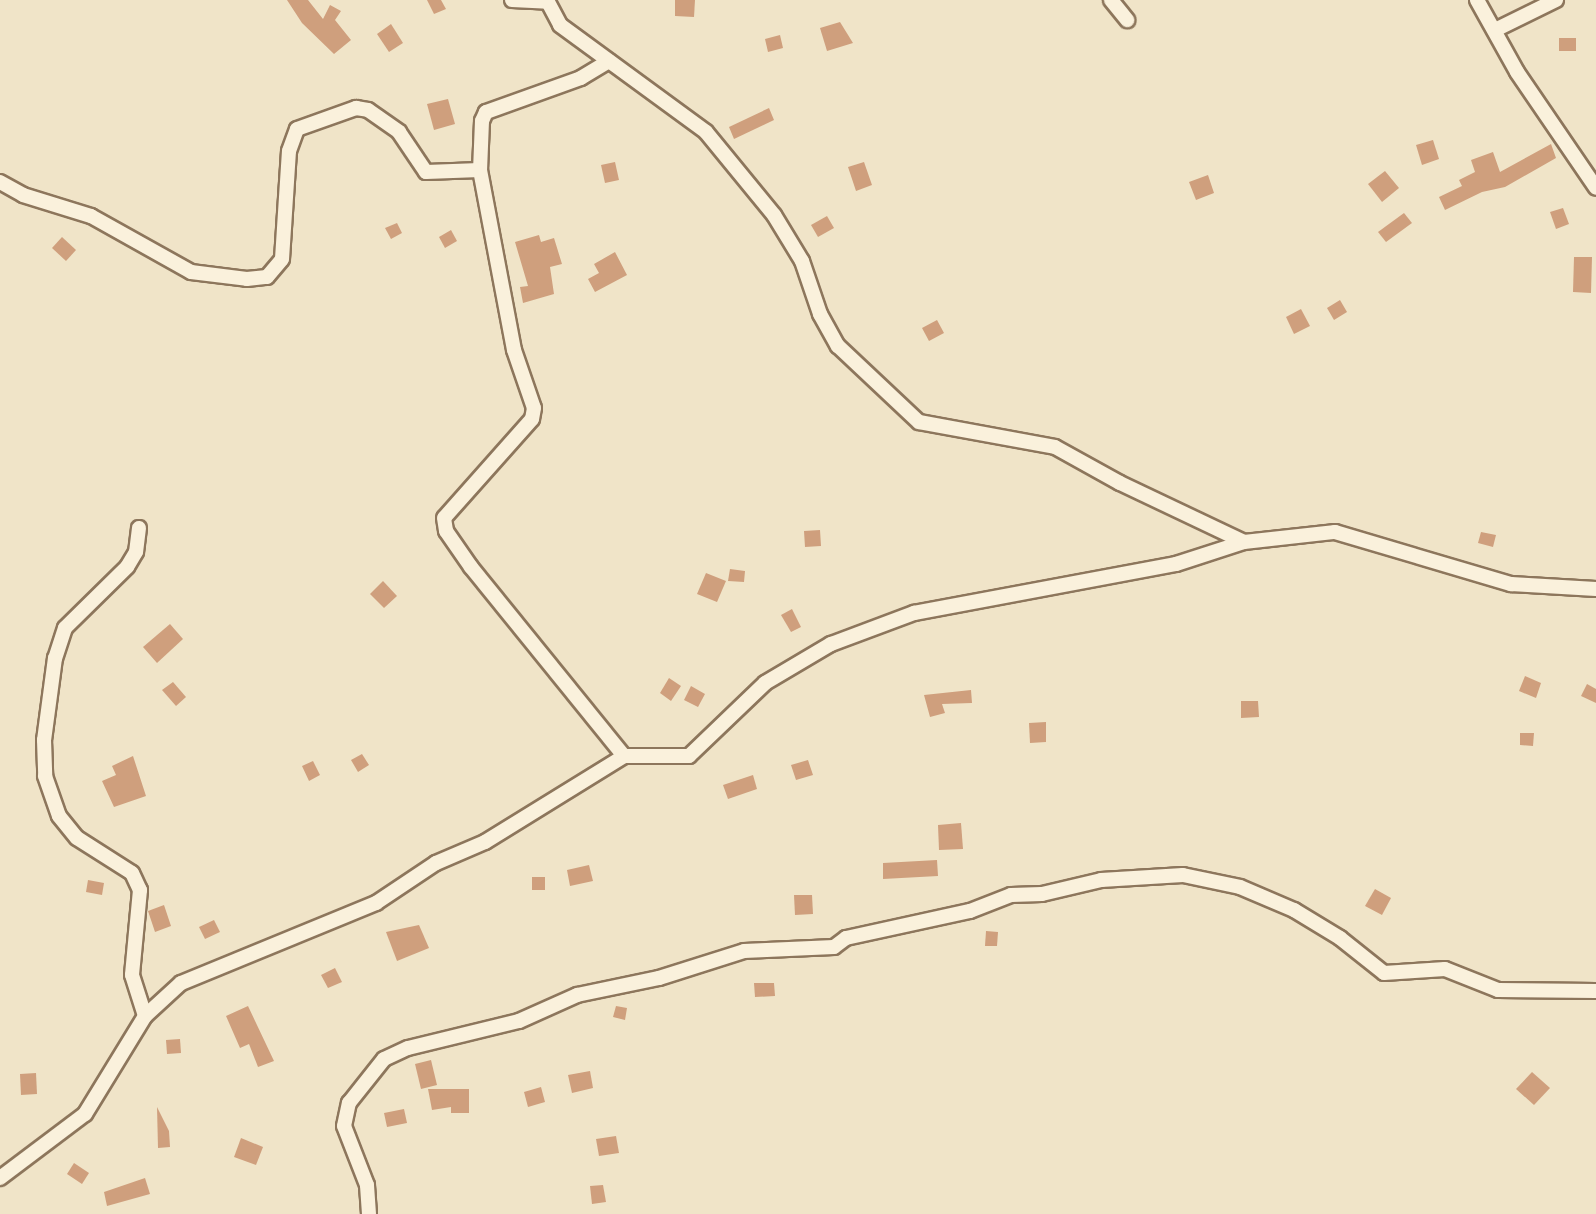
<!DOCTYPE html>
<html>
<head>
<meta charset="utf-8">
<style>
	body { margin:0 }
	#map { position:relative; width:1596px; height:1214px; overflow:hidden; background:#f0e4c8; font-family:"Noto Serif",serif }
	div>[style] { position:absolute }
	.building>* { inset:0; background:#cf9f7d }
	.roads { filter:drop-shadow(2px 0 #8d765c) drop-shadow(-2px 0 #8d765c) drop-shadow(0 2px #8d765c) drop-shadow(0 -2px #8d765c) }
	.minor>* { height:14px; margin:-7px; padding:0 7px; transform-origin:7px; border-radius:7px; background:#faf1dc }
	span { translate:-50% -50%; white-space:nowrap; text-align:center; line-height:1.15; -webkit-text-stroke:6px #f7eed8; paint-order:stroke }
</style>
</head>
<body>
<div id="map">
	<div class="building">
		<div style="clip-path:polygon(287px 0,308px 0,323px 19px,330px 5px,341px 11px,335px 20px,351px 40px,334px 54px,302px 23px)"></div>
		<div style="clip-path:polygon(427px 0,441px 0,446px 9px,434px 14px)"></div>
		<div style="clip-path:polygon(675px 0,695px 0,694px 17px,675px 16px)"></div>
		<div style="clip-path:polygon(840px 22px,853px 43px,827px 51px,820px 28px)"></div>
		<div style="clip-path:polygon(391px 24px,403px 43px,389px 52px,377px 34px)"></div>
		<div style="clip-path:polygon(780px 35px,783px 48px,768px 52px,765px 39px)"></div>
		<div style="clip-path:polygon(1559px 38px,1576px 38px,1576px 51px,1559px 51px)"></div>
		<div style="clip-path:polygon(448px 99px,455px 124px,434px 130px,427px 104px)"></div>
		<div style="clip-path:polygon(769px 108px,774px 120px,734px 139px,729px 127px)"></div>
		<div style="clip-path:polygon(1433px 140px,1439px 159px,1422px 165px,1416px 145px)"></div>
		<div style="clip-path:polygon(1551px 144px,1556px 158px,1505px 187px,1482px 192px,1445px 210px,1439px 197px,1462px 186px,1459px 180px,1475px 172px,1471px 160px,1493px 152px,1500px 172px)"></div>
		<div style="clip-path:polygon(615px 162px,619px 180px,605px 183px,601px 165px)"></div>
		<div style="clip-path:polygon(864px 162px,872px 185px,856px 191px,848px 167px)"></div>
		<div style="clip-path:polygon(1385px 171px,1399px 188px,1382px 202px,1368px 184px)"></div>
		<div style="clip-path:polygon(1208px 175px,1214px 193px,1196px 200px,1189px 182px)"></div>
		<div style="clip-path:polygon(1563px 208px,1569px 224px,1556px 229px,1550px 212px)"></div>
		<div style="clip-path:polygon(1404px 213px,1412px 223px,1386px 242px,1378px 232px)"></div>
		<div style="clip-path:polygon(827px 216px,834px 228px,818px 237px,811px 225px)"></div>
		<div style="clip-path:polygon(397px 223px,402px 233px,391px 239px,385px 228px)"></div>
		<div style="clip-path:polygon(451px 230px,457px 241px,445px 248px,439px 237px)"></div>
		<div style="clip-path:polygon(539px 235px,541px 242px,554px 238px,562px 264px,550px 267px,554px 294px,523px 303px,520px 287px,528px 286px,515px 242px)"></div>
		<div style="clip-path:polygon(62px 237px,76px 250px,66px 261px,52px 248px)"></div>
		<div style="clip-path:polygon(615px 252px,627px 275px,595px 292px,588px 279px,599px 273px,594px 264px)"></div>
		<div style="clip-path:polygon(1574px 257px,1592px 257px,1591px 293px,1573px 292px)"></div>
		<div style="clip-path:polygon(1340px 300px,1347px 312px,1334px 320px,1327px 308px)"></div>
		<div style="clip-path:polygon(1301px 309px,1310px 326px,1294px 334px,1286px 317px)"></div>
		<div style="clip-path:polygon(937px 320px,944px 333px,929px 341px,922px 328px)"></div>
		<div style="clip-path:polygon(820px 530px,821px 546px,805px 547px,804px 531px)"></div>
		<div style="clip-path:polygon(1481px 532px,1496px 535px,1493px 547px,1478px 543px)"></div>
		<div style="clip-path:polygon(730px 569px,745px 571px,744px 582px,728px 581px)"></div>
		<div style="clip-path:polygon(706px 573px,726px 581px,717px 602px,697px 594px)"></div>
		<div style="clip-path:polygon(383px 581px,397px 596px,384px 608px,370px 594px)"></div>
		<div style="clip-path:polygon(792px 609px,801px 627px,791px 632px,781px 615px)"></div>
		<div style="clip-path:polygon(170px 624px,183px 639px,157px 663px,143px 647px)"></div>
		<div style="clip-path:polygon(1525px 676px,1541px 683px,1536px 698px,1519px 691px)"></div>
		<div style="clip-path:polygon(669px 678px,681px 686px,671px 701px,660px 693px)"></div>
		<div style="clip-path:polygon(173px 682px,186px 697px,176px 706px,162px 690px)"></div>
		<div style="clip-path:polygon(1587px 684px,1596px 689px,1596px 703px,1581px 696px)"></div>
		<div style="clip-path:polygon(691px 686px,705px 694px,698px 707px,684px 700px)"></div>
		<div style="clip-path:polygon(971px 690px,972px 703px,942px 704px,945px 713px,930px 717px,924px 695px)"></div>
		<div style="clip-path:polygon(1241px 701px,1258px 701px,1259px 717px,1241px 718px)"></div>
		<div style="clip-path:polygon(1046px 722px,1046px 742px,1030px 743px,1029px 723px)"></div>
		<div style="clip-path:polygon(1520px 733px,1534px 733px,1533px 746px,1520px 745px)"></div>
		<div style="clip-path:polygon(362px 754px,369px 765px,358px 772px,351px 760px)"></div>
		<div style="clip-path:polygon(133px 756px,146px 796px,114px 807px,102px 781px,116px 775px,112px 766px)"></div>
		<div style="clip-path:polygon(808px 760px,813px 775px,796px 780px,791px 765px)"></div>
		<div style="clip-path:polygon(313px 761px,320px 775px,309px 781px,302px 766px)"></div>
		<div style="clip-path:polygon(753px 775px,757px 789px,728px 799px,723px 785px)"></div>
		<div style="clip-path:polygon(961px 823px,963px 849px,939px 850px,938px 825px)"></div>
		<div style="clip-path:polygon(937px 860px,938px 876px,883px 879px,883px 863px)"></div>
		<div style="clip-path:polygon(589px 865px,593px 881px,570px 886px,567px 870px)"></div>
		<div style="clip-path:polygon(532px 877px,545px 877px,545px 890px,532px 890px)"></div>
		<div style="clip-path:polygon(88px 880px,104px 883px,102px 895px,86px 892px)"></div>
		<div style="clip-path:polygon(1375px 889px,1391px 898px,1382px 915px,1365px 906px)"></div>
		<div style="clip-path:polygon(794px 895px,812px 895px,813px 914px,795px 915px)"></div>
		<div style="clip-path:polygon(164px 905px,171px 926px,155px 932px,148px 911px)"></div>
		<div style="clip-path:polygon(214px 920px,220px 932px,205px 939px,199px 927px)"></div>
		<div style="clip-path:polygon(419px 925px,429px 948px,397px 961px,386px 932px)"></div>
		<div style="clip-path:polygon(986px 931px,998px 932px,997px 946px,985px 946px)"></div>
		<div style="clip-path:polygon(335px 968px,342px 982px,328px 988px,321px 975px)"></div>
		<div style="clip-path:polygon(754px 983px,774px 983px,775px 996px,755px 997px)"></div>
		<div style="clip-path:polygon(248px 1006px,274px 1061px,258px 1067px,249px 1044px,240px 1048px,226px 1016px)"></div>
		<div style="clip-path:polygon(616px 1006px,627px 1008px,625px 1020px,613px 1017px)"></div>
		<div style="clip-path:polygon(180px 1039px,181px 1053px,167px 1054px,166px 1040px)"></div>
		<div style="clip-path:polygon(431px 1060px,437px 1085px,421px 1089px,415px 1064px)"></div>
		<div style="clip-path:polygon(590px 1071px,593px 1088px,572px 1093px,568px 1075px)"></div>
		<div style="clip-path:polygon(1532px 1072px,1550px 1088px,1534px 1105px,1516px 1089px)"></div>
		<div style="clip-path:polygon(36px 1073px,37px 1094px,21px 1095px,20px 1074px)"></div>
		<div style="clip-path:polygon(541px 1087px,545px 1102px,528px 1107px,524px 1092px)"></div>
		<div style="clip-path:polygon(428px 1089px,469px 1089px,469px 1113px,451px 1113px,451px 1107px,432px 1110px)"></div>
		<div style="clip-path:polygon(157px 1107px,169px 1131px,170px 1147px,158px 1148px)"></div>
		<div style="clip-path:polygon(404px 1109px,407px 1123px,387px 1127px,384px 1113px)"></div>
		<div style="clip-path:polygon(616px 1136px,619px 1153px,599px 1156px,596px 1139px)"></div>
		<div style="clip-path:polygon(241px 1138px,263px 1147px,256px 1165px,234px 1157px)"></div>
		<div style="clip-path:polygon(74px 1163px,89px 1173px,82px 1184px,67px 1174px)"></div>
		<div style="clip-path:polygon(145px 1178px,150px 1194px,107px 1206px,104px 1192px)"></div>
		<div style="clip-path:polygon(603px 1185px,606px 1202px,592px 1204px,590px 1186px)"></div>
	</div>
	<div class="roads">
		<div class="minor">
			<div style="left:512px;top:0;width:36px;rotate:3deg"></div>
			<div style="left:1111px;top:0;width:26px;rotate:51deg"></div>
			<div style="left:1477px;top:0;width:82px;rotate:60.9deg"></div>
			<div style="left:1517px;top:72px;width:140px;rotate:55.7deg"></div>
			<div style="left:548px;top:2px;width:26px;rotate:62deg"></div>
			<div style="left:560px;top:25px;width:181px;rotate:36.2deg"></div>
			<div style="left:706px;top:132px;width:107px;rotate:50.7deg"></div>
			<div style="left:774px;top:215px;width:54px;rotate:58.7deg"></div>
			<div style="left:802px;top:261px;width:56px;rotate:71.2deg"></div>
			<div style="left:820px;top:314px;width:37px;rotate:61deg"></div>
			<div style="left:838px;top:346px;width:111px;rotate:43.2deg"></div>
			<div style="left:919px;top:422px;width:138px;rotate:10.4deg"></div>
			<div style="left:1055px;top:447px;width:74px;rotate:29deg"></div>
			<div style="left:1120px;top:483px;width:137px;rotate:25.4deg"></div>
			<div style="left:1495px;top:30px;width:68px;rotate:-26.2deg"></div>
			<div style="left:609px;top:61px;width:33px;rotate:149deg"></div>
			<div style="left:581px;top:78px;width:101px;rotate:160.3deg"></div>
			<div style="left:486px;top:112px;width:10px;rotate:114deg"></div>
			<div style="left:482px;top:121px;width:49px;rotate:92.3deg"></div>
			<div style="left:480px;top:170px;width:183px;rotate:79.3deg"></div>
			<div style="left:514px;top:350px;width:61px;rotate:71deg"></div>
			<div style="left:534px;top:408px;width:11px;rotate:100deg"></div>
			<div style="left:532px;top:419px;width:132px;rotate:131.6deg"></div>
			<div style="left:444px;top:518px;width:13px;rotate:81deg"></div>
			<div style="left:446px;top:531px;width:44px;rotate:55.2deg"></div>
			<div style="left:471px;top:567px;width:243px;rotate:51deg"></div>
			<div style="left:0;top:182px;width:26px;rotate:29deg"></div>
			<div style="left:23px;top:195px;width:71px;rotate:17.2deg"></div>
			<div style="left:91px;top:216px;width:115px;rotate:29.2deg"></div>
			<div style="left:191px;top:272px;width:56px;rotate:7.1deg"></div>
			<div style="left:247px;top:279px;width:20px;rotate:-6deg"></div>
			<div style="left:267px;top:277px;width:23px;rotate:-50deg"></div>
			<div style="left:282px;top:259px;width:108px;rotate:-86.3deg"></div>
			<div style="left:289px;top:151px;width:23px;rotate:-70deg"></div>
			<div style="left:297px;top:129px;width:63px;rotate:-19.6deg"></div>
			<div style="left:356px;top:108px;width:12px;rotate:9deg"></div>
			<div style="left:368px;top:110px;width:38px;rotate:35deg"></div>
			<div style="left:399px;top:132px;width:48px;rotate:56deg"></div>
			<div style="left:426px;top:172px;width:54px;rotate:-2.1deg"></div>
			<div style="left:139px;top:528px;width:24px;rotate:97deg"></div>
			<div style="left:136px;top:552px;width:17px;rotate:121deg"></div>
			<div style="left:127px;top:567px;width:87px;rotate:135.5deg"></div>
			<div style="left:65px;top:628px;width:32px;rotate:108deg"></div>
			<div style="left:55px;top:658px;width:83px;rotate:97.6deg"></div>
			<div style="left:44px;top:740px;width:36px;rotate:88deg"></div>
			<div style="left:45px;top:776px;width:42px;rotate:70.7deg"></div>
			<div style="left:59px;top:816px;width:28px;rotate:51deg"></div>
			<div style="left:77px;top:838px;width:65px;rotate:32.5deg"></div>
			<div style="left:132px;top:873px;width:19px;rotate:65deg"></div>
			<div style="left:140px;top:890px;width:85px;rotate:95.4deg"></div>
			<div style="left:132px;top:975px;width:43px;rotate:72.4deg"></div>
			<div style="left:0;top:1178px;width:106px;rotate:-37deg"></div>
			<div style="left:85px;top:1114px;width:115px;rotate:-58.5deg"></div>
			<div style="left:145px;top:1016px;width:49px;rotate:-42.5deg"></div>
			<div style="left:181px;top:983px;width:211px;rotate:-22.3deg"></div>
			<div style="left:376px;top:903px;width:72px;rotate:-33.7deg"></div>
			<div style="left:436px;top:863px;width:53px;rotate:-23.2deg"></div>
			<div style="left:485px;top:842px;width:163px;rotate:-31.7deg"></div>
			<div style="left:624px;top:756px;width:65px"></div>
			<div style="left:689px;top:756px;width:105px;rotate:-43.8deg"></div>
			<div style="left:765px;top:683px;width:77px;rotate:-30.6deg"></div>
			<div style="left:831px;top:644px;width:89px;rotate:-20.5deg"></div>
			<div style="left:914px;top:613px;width:267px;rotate:-10.6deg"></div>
			<div style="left:1176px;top:564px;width:71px;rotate:-17.9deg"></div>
			<div style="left:1244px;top:542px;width:92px;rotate:-6.3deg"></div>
			<div style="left:1335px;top:532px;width:184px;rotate:16.5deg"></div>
			<div style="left:1511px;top:584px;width:85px;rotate:3.4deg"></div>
			<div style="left:369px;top:1214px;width:29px;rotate:-94deg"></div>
			<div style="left:367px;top:1185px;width:63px;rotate:-111.3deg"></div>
			<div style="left:344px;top:1126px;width:24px;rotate:-78deg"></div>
			<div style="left:349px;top:1103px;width:56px;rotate:-51.5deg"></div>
			<div style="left:384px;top:1059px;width:26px;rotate:-25deg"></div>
			<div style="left:408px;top:1048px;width:114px;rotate:-13.7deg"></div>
			<div style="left:519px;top:1021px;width:64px;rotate:-24.1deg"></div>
			<div style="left:577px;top:995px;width:84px;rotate:-11.7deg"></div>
			<div style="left:659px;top:978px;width:89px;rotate:-17.6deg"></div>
			<div style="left:744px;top:951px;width:90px;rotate:-2.5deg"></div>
			<div style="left:834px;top:947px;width:15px;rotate:-37deg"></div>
			<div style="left:846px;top:938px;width:127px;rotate:-12.3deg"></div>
			<div style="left:970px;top:911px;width:44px;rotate:-21.3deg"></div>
			<div style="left:1011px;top:895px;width:31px;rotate:-2deg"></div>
			<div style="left:1042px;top:894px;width:61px;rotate:-13.3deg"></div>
			<div style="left:1101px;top:880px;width:82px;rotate:-3.5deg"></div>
			<div style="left:1183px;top:875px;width:58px;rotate:11.9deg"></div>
			<div style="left:1240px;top:887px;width:59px;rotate:23.1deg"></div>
			<div style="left:1294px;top:910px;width:54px;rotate:31.3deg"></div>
			<div style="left:1340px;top:938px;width:56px;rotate:38.5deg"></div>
			<div style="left:1384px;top:973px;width:61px;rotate:-3.8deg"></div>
			<div style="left:1445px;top:969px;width:57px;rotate:21.6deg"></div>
			<div style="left:1498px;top:990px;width:98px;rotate:0.6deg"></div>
		</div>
	</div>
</div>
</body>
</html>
